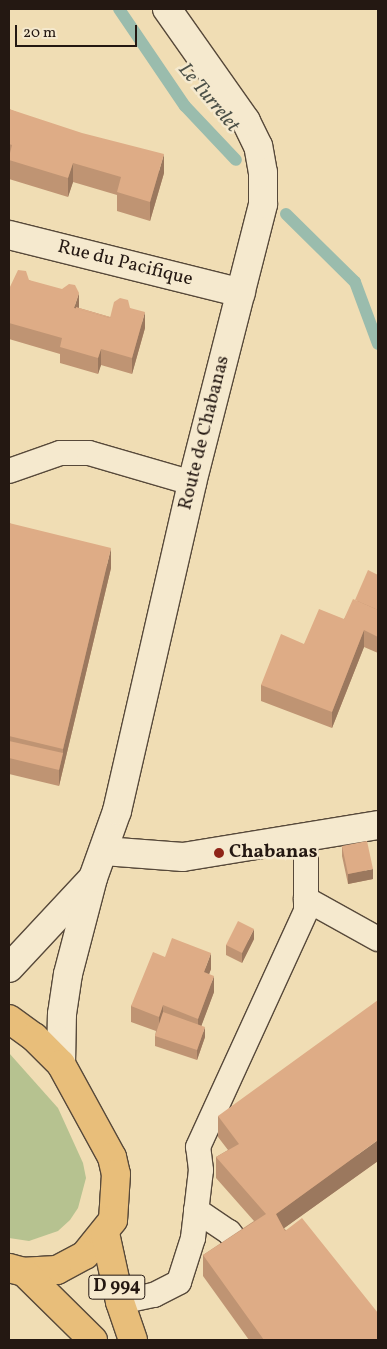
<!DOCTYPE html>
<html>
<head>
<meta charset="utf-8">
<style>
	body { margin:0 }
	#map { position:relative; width:387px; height:1349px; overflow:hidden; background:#f0ddb4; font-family:Vollkorn,serif }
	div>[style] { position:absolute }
	.green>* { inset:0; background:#b6c290 }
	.stream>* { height:12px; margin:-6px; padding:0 6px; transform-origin:6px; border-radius:6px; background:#9abcad }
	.roads { filter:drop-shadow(1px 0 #57493a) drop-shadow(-1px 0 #57493a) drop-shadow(0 1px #57493a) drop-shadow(0 -1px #57493a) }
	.service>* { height:24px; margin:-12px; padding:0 12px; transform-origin:12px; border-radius:12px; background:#f5e9ce }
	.minor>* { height:28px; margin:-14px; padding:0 14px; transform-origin:14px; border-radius:14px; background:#f5e9ce }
	.primary>* { height:28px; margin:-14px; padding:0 14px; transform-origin:14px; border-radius:14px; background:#e8be7a }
	.wall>* { inset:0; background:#bf9473 }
	.shaded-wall>* { inset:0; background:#9b785e }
	.building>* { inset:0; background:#deac86 }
	.dots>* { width:14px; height:14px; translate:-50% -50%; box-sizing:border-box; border:2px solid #f5e9ce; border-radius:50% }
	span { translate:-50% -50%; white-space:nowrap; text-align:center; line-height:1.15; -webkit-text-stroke:5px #f5e9ce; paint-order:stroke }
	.shield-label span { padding:1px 4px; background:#f5e9ce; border:1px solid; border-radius:4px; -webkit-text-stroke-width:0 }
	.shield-label { font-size:18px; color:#241812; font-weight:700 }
	.street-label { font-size:19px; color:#241812 }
	.poi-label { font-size:19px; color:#241812; font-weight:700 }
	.left { translate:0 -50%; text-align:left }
	.water-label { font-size:20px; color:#4d5148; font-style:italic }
	.frame { position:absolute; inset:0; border:10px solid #241812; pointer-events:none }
	.scale { position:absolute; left:15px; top:25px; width:122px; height:22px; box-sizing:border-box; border:2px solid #241812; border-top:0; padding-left:6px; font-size:15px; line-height:18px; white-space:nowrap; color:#241812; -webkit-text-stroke:4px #f5e9ce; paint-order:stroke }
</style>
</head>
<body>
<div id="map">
	<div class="green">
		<div style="clip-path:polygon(9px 1053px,58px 1108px,83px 1163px,86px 1178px,78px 1208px,70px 1220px,58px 1231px,29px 1241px,9px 1238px)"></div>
	</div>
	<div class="stream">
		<div style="left:119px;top:9px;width:117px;rotate:55.8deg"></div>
		<div style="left:185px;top:106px;width:74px;rotate:46.6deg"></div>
		<div style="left:286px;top:214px;width:97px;rotate:44.6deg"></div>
		<div style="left:355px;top:282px;width:66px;rotate:69.6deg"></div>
	</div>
	<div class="roads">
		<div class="service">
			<div style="left:9px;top:471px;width:54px;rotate:-19.4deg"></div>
			<div style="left:60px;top:453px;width:29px"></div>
			<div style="left:89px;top:453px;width:107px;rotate:16.2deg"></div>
			<div style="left:306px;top:899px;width:82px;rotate:29.1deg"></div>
			<div style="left:196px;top:1210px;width:40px;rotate:34deg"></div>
			<div style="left:229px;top:1232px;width:18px;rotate:52deg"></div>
			<div style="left:120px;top:1302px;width:35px;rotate:-12deg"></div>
			<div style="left:154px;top:1295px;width:28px;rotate:-27deg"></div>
			<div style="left:179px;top:1282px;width:46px;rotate:-72.3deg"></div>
			<div style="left:193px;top:1238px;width:68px;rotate:-83.3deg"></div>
			<div style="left:201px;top:1170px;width:23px;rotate:-97deg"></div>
			<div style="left:198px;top:1147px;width:260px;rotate:-65.4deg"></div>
			<div style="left:306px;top:911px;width:73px;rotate:-90deg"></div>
		</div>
		<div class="minor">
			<div style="left:9px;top:235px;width:239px;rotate:14deg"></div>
			<div style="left:104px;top:851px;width:79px;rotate:4.3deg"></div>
			<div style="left:183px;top:857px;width:198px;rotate:-9.3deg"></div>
			<div style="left:9px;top:968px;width:122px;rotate:-47deg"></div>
			<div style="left:61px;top:1064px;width:50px;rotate:-88.9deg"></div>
			<div style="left:62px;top:1014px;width:40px;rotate:-81.5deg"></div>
			<div style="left:68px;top:974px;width:99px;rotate:-75.4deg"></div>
			<div style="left:93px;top:878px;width:71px;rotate:-70.3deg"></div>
			<div style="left:117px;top:811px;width:336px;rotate:-77.1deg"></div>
			<div style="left:192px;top:483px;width:288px;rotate:-75.7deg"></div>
			<div style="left:263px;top:204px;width:31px;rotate:-90deg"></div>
			<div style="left:263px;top:173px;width:27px;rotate:-100deg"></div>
			<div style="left:258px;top:146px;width:28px;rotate:-116deg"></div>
			<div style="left:246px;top:121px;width:137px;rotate:-125.2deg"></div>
		</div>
		<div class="primary">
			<div style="left:9px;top:1019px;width:31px;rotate:36deg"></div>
			<div style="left:34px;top:1037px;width:38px;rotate:45deg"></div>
			<div style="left:61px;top:1064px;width:106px;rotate:61.3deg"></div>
			<div style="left:112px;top:1157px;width:17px;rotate:77deg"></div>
			<div style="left:116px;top:1174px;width:46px;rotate:93.7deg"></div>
			<div style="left:113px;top:1220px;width:45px;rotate:128.7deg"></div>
			<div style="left:85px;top:1255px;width:32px;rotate:152deg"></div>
			<div style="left:57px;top:1270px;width:33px;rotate:177deg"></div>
			<div style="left:24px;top:1272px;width:16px;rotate:-165deg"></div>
			<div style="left:105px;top:1233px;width:71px;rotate:77.7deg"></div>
			<div style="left:120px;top:1302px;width:40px;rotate:71.1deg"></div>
			<div style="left:24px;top:1272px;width:97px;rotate:44.6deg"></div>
		</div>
	</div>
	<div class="wall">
		<div style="clip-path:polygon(9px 109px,164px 173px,150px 221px,117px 211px,117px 195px,73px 182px,68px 197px,9px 179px)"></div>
		<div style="clip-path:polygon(29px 280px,79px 308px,110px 317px,130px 308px,145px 328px,132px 374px,101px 365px,98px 374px,60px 363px,60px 354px,9px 339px,9px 289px)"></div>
		<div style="clip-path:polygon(9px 523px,111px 568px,59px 786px,9px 774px)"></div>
		<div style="clip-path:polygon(378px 575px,378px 653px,364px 647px,332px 728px,261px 701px,261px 685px,304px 644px,344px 619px)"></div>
		<div style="clip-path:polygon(342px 846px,373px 879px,348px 884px,342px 856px)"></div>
		<div style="clip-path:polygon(254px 939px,242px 963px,226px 955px,226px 945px)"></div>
		<div style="clip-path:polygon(165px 957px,211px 969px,209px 974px,214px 992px,201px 1026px,205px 1037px,197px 1060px,155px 1046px,155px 1036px,156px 1031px,131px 1022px,131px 1006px)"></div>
		<div style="clip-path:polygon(218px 1116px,378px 1161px,284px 1228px,378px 1340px,249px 1340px,203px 1276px,203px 1255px,254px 1221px,216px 1178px,216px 1157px,228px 1150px,218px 1137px)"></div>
	</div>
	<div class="shaded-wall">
		<div style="clip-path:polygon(164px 154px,164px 173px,150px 221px,150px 202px)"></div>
		<div style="clip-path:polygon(73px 163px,73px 182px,68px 197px,68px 178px)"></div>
		<div style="clip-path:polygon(79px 293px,79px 309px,74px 308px)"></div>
		<div style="clip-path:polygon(145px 312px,145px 328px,132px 374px,132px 358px)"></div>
		<div style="clip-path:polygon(101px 349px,101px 365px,98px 374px,98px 358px)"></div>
		<div style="clip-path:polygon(111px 548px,111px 568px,59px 786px,59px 770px,63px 753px,63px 749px)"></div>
		<div style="clip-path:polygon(364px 630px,364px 647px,332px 728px,332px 712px)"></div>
		<div style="clip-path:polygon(373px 869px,373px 879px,348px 884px,348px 874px)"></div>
		<div style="clip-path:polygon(254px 929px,254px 939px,242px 963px,242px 953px)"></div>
		<div style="clip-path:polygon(211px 953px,211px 969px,204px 988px,204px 972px)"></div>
		<div style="clip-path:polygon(214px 976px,214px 992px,198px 1035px,198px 1019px)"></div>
		<div style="clip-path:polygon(163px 1005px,163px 1021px,159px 1033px,159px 1017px)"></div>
		<div style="clip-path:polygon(205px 1027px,205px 1037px,197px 1060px,197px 1050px)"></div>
		<div style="clip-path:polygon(378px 1140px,378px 1161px,276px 1234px,276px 1214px)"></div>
	</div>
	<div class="building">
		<div style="clip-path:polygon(9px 109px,82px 133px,164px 154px,150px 202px,117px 192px,121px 177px,73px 163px,68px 178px,9px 160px,9px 157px,12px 145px,9px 144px)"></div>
		<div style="clip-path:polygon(18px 270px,26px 271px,29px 280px,62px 289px,69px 284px,75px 285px,79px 293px,74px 308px,110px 318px,114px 302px,120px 298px,128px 300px,130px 308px,145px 312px,132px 358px,101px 349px,98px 358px,60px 347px,62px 338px,9px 323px,9px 289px)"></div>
		<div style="clip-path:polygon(76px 307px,110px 317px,110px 318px,76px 309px)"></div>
		<div style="clip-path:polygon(9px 523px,111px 548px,63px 749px,9px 736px)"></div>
		<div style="clip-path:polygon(368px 570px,378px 575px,378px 610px,355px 600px)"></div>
		<div style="clip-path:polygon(353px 599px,378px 610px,378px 637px,364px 630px,332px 712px,261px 685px,281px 634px,304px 644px,319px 609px,344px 619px)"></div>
		<div style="clip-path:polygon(9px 741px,63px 753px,59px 770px,9px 758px)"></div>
		<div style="clip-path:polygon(367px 841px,373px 869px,348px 874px,342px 846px)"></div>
		<div style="clip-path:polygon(238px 921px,254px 929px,242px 953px,226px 945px)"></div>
		<div style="clip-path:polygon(172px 938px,211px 953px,204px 972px,214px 976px,198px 1019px,163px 1005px,159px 1017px,131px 1006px,153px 952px,165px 957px)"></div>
		<div style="clip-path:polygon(378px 1000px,378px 1140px,276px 1214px,285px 1231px,302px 1218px,378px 1313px,378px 1340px,264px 1340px,203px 1255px,266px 1214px,216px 1157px,239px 1144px,218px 1116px)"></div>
		<div style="clip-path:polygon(163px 1012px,205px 1027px,197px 1050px,155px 1036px)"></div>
		<div style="clip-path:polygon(377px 1217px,378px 1217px,378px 1237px)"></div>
	</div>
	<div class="dots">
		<div style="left:219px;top:853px;background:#8f2418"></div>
	</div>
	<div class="shield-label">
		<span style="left:117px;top:1287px">D 994</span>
	</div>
	<div class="street-label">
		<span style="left:125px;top:264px;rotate:14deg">Rue du Pacifique</span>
		<span style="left:205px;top:433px;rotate:-76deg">Route de Chabanas</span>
	</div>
	<div class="poi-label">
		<span class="left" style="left:229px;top:853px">Chabanas</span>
	</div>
	<div class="water-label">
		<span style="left:208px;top:98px;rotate:50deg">Le Turrelet</span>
	</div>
	<div class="frame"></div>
	<div class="scale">20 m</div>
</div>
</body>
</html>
